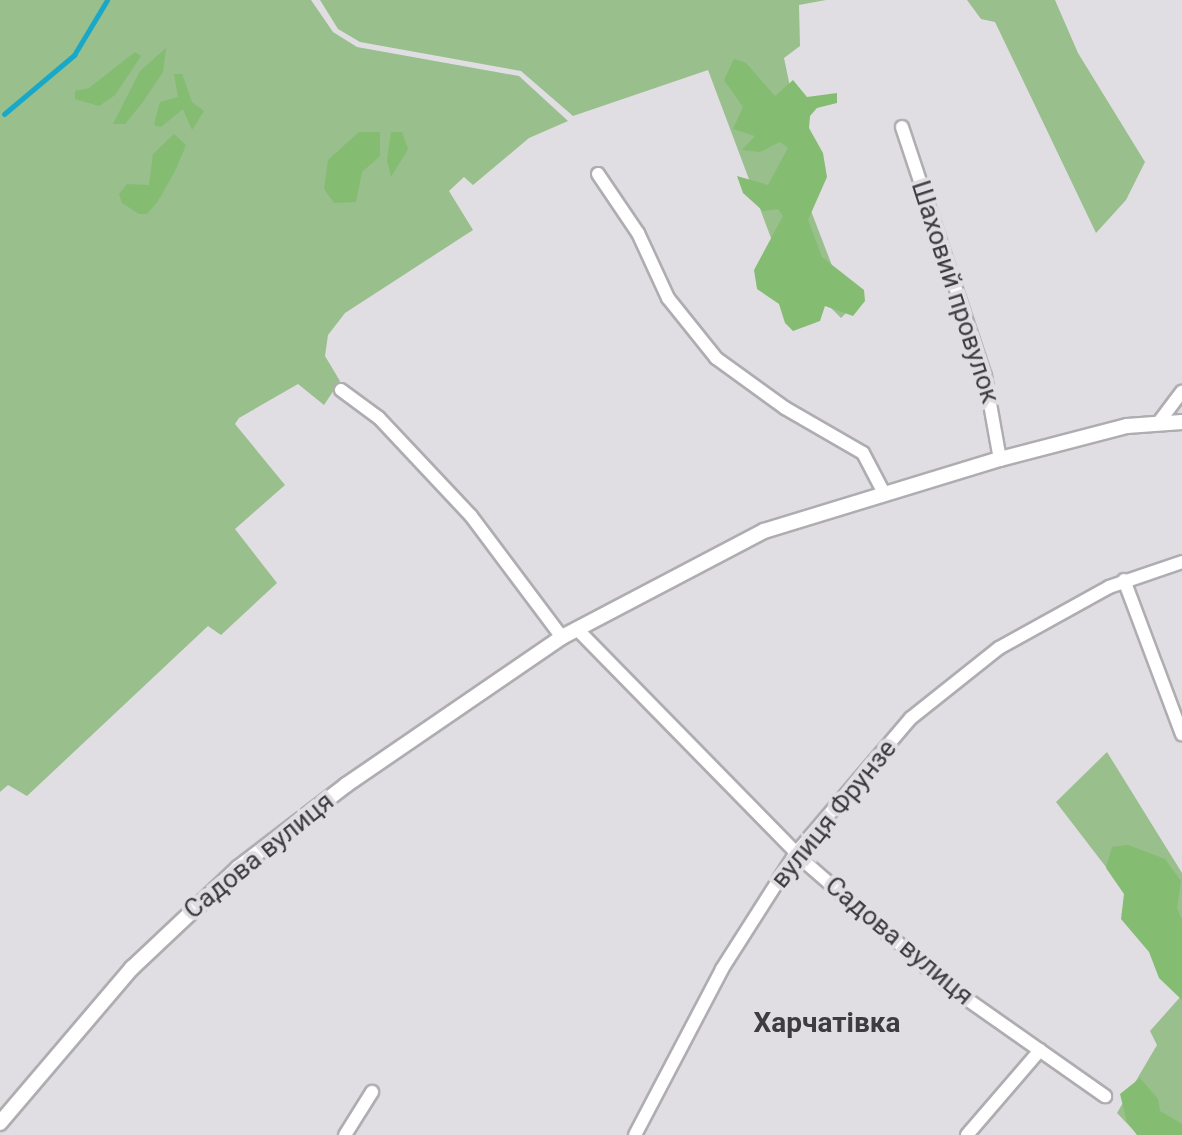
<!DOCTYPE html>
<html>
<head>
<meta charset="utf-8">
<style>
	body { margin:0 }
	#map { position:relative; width:1182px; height:1135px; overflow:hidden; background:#e0dee3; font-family:Roboto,sans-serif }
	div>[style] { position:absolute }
	.green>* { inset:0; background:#98bf8c }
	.forest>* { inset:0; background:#84bc72 }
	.stream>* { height:5px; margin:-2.5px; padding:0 2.5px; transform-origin:2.5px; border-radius:2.5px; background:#1aa8c9 }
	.roads { filter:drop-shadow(2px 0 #afadb1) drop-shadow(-2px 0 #afadb1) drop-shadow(0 2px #afadb1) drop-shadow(0 -2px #afadb1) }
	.minor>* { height:12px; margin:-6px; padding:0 6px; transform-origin:6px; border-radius:6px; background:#fff }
	.tertiary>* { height:14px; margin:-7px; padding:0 7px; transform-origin:7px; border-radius:7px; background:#fff }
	span { translate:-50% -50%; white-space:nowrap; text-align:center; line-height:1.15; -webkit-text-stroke:8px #e0dee3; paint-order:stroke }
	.street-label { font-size:26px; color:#3d3c3e }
	.neighbourhood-label { font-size:28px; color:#3d3c3e; font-weight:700 }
</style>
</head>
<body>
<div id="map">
	<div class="green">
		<div style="clip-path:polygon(0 0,311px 0,333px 32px,357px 47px,519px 76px,568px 121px,529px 138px,473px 185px,464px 177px,449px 191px,473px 230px,345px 313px,328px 335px,325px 356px,340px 381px,324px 405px,298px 384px,239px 418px,235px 424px,285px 485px,235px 529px,277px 583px,221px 635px,208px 626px,27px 796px,8px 785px,0 792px)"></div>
		<div style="clip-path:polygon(320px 0,826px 0,799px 5px,800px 46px,784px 58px,813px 197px,808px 203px,849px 310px,841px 318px,777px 254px,708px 70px,573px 116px,521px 71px,360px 42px,338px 29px)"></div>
		<div style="clip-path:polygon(967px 0,1055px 0,1078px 53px,1145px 162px,1126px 200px,1096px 233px,995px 22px,981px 19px)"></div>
		<div style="clip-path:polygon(1107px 752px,1182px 873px,1182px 966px,1056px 802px)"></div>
		<div style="clip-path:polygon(1182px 995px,1182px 1135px,1138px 1135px,1117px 1113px,1157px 1045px,1150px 1031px)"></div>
	</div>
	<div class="forest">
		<div style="clip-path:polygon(166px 48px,163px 72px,142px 103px,125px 124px,113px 124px,140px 71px)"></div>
		<div style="clip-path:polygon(135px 52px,141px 56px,115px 95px,99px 106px,75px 99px,75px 91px,89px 88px)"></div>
		<div style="clip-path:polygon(734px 59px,746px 63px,775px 96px,793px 80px,807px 97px,837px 93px,837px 103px,817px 108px,810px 116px,809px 128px,823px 153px,827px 177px,808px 220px,822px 257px,864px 290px,865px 301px,853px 316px,825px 306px,820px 321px,793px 331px,785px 323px,779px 304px,757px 289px,754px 270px,783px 216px,778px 209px,763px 211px,743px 193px,737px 176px,768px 185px,788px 148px,780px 142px,760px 152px,742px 150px,755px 136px,733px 129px,743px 107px,724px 80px)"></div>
		<div style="clip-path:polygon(174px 74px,182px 74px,192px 102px,204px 111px,192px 130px,183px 109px,161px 127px,154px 125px,160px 102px,178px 97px)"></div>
		<div style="clip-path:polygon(359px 132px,380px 132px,380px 156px,362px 172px,356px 202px,334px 203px,324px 189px,328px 160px)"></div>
		<div style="clip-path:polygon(391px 132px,402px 132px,408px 149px,391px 177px,387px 161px)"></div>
		<div style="clip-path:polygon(174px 134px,186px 145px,176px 169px,158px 201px,147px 214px,139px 214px,122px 203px,119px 194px,127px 184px,149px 185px,153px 154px)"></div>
		<div style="clip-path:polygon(1128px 845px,1165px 859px,1181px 881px,1177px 908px,1182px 920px,1182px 1000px,1159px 978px,1149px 952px,1121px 919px,1124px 894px,1106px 868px,1112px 847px)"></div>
		<div style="clip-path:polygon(1140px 1078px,1158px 1099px,1160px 1111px,1182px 1124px,1182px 1135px,1137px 1135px,1127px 1122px,1120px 1094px)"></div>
	</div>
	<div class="stream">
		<div style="left:4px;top:114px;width:92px;rotate:-40.1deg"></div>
		<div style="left:74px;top:55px;width:64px;rotate:-59deg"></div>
	</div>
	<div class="roads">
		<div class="minor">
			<div style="left:902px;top:127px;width:262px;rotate:71.6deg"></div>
			<div style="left:985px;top:376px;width:84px;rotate:79.8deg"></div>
			<div style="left:598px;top:174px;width:71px;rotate:55.9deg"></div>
			<div style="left:638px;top:233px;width:72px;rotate:65.2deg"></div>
			<div style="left:668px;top:298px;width:77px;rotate:51.3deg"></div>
			<div style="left:716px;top:358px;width:85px;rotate:35.9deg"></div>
			<div style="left:785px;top:408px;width:90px;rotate:30deg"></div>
			<div style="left:863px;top:453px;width:47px;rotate:62.4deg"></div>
			<div style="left:341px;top:390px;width:47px;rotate:36.4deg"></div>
			<div style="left:379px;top:418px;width:134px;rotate:46.8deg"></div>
			<div style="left:471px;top:516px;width:151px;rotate:53.1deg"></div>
			<div style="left:1159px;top:422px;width:38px;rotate:-53deg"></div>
			<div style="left:1124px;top:580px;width:165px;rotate:69.4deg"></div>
			<div style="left:577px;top:629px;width:327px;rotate:45.6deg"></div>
			<div style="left:806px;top:863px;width:183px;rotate:41deg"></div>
			<div style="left:944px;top:983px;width:197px;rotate:35.1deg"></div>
			<div style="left:345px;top:1135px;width:51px;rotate:-57.9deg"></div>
			<div style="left:635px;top:1135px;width:187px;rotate:-62.3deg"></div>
			<div style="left:722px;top:969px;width:138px;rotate:-57.5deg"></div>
			<div style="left:796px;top:853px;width:177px;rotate:-49.6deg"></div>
			<div style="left:911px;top:718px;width:112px;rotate:-38.5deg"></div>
			<div style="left:999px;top:648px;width:126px;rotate:-29deg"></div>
			<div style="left:1109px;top:587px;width:77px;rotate:-18.9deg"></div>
			<div style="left:967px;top:1135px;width:112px;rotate:-49.3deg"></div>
		</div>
		<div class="tertiary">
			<div style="left:0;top:1123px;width:204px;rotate:-49.6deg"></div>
			<div style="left:132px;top:968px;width:146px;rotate:-43.3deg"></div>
			<div style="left:238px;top:868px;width:136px;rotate:-37.5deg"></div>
			<div style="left:346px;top:785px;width:262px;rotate:-34.4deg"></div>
			<div style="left:562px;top:637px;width:228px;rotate:-27.7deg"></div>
			<div style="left:764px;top:531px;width:247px;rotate:-17deg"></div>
			<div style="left:1000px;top:459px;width:131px;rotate:-14.6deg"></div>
			<div style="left:1127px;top:426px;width:55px;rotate:-4.2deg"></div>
		</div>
	</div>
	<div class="street-label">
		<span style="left:955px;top:292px;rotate:72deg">Шаховий провулок</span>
		<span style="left:834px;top:814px;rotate:-51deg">вулиця Фрунзе</span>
		<span style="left:259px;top:856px;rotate:-39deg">Садова вулиця</span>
		<span style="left:899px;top:941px;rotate:40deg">Садова вулиця</span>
	</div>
	<div class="neighbourhood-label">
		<span style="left:827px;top:1023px">Харчатівка</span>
	</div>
</div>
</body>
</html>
